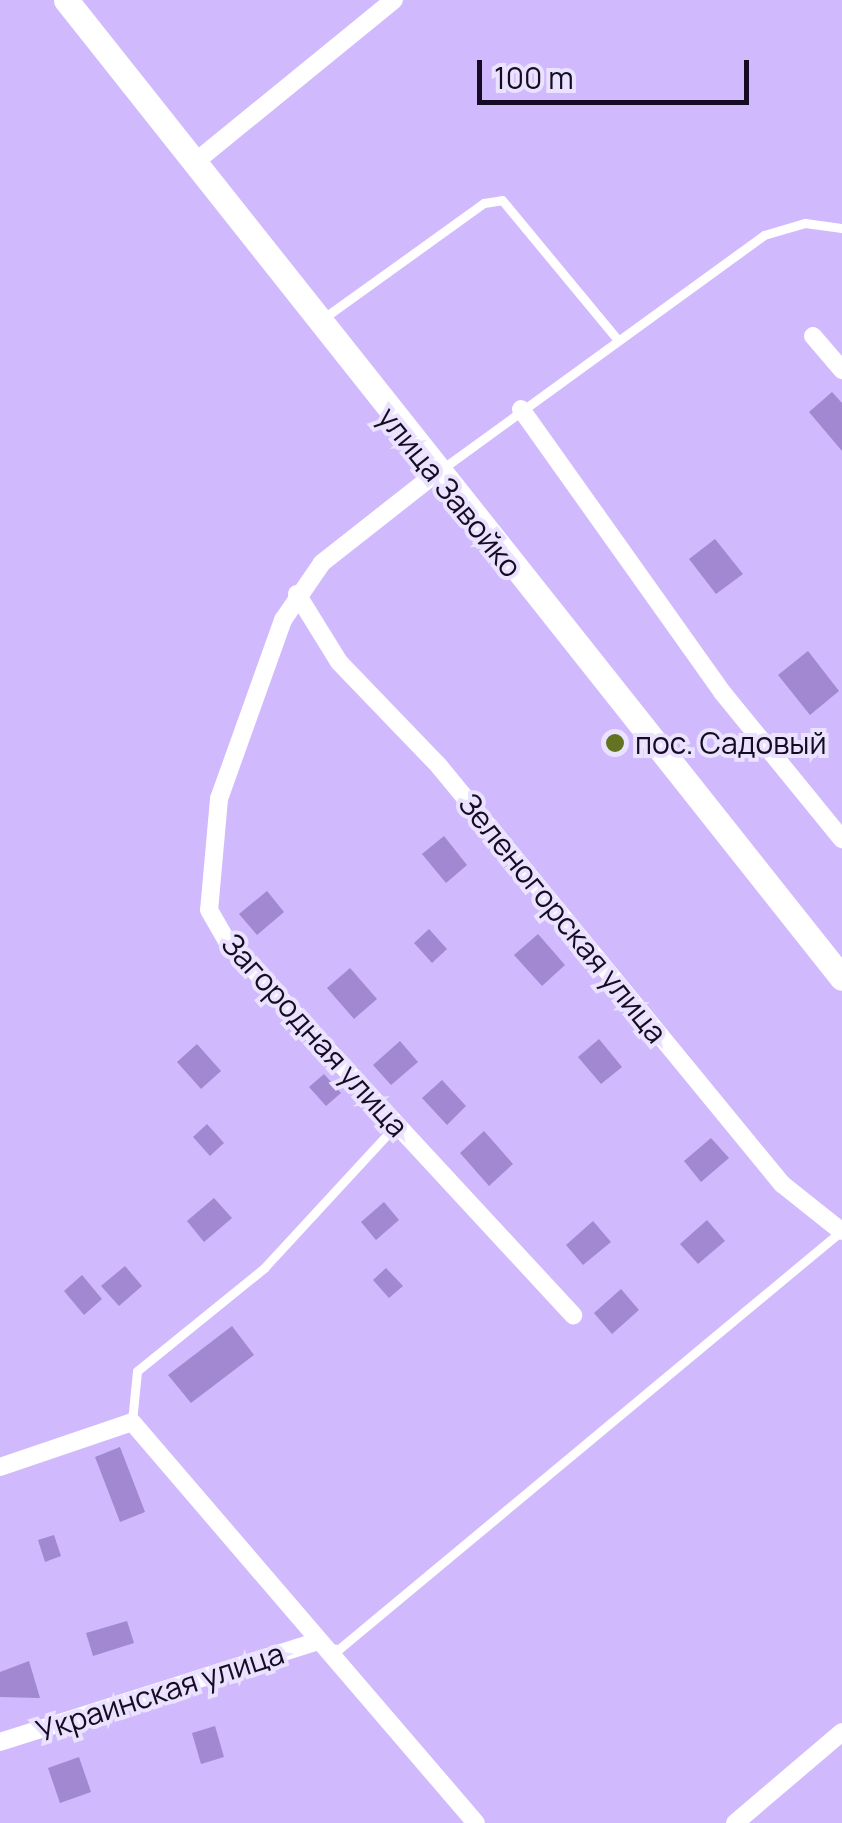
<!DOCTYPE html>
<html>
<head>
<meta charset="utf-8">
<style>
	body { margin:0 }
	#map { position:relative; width:842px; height:1823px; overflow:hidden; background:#d0b9fc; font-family:Manrope,sans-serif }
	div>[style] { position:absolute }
	.building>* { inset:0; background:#a288d1 }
	.lane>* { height:9px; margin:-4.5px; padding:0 4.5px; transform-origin:4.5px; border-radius:4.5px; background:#fff }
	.street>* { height:18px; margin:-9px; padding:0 9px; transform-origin:9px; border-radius:9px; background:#fff }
	.secondary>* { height:25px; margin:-12.5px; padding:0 12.5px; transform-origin:12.5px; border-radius:12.5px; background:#fff }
	.dots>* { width:28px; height:28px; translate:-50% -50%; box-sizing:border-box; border:5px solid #eae2fe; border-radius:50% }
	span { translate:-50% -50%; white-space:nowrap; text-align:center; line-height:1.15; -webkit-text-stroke:8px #eae2fe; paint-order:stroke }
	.street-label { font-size:30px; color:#150c23 }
	.poi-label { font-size:30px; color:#150c23 }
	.left { translate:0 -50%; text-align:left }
	.scale { position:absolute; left:477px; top:60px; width:272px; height:45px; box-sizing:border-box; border:5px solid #150c23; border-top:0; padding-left:12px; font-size:30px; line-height:35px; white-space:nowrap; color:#150c23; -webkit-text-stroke:8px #eae2fe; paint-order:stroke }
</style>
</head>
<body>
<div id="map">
	<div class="building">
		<div style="clip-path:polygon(832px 392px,842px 403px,842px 451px,809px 412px)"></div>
		<div style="clip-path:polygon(715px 539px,743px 574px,716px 594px,689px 559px)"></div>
		<div style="clip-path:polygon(808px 651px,839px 691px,810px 715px,778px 675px)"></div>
		<div style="clip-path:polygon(444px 836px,467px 865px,446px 883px,422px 854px)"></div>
		<div style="clip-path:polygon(267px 891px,284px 912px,257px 935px,239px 914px)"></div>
		<div style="clip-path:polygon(429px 929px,447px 949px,432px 963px,414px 943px)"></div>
		<div style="clip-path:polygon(538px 934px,565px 965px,542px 986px,514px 955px)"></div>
		<div style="clip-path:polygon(350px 968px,377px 999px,354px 1019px,327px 988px)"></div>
		<div style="clip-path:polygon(599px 1039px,622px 1067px,601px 1084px,578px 1057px)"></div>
		<div style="clip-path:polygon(400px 1041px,418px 1062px,391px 1085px,373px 1065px)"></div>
		<div style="clip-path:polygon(197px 1044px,221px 1071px,201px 1089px,177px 1062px)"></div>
		<div style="clip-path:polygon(324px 1074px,341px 1093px,326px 1106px,309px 1087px)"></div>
		<div style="clip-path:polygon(442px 1080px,466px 1106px,447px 1125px,422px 1098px)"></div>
		<div style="clip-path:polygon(207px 1124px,224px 1143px,210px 1156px,193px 1137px)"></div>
		<div style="clip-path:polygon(484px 1131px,513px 1164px,489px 1186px,460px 1153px)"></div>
		<div style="clip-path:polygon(711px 1138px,729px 1158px,701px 1182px,684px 1161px)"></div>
		<div style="clip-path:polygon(214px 1198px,232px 1218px,204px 1242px,187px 1221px)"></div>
		<div style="clip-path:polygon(384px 1202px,399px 1220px,376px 1240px,361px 1222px)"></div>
		<div style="clip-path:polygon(707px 1220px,725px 1241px,698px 1264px,680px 1244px)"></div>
		<div style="clip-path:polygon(593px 1221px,611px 1242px,583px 1265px,566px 1245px)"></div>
		<div style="clip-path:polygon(125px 1266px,142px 1286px,119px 1306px,101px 1286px)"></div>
		<div style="clip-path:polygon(386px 1268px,403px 1286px,389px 1298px,373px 1280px)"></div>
		<div style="clip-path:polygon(82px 1275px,102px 1299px,84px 1315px,64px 1291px)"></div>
		<div style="clip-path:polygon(621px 1289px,639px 1310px,612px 1334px,594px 1313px)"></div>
		<div style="clip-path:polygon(232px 1326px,254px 1355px,191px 1403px,168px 1375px)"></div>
		<div style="clip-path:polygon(120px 1447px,145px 1512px,120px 1522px,95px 1457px)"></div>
		<div style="clip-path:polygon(54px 1535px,61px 1556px,45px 1562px,38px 1540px)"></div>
		<div style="clip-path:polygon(127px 1621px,134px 1643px,93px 1656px,86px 1633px)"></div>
		<div style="clip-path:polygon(29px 1661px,40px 1698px,0 1697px,0 1672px)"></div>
		<div style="clip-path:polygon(215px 1726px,224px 1757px,201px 1764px,192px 1733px)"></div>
		<div style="clip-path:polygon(79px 1757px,91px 1792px,60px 1803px,48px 1768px)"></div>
	</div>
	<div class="lane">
		<div style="left:321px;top:320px;width:201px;rotate:-35.7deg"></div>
		<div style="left:484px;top:203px;width:18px;rotate:-9deg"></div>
		<div style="left:502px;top:200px;width:180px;rotate:50.4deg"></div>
		<div style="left:442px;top:469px;width:398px;rotate:-36deg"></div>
		<div style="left:764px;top:235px;width:43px;rotate:-16.3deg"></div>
		<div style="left:805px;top:223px;width:37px;rotate:8deg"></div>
		<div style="left:132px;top:1422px;width:51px;rotate:-84.4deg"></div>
		<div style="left:137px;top:1371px;width:164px;rotate:-39deg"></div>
		<div style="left:264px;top:1268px;width:196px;rotate:-47.3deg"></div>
		<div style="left:327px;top:1648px;width:12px;rotate:5deg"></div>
		<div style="left:339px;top:1649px;width:652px;rotate:-39.77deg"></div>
	</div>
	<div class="street">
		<div style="left:194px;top:163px;width:258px;rotate:-39.2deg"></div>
		<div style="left:813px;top:336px;width:45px;rotate:49.5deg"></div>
		<div style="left:521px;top:409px;width:347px;rotate:54.6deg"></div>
		<div style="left:722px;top:692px;width:190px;rotate:50.8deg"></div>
		<div style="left:435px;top:474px;width:144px;rotate:141.8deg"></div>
		<div style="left:322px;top:563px;width:69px;rotate:124.4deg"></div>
		<div style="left:283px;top:620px;width:190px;rotate:109.7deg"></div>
		<div style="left:219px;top:799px;width:111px;rotate:95.1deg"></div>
		<div style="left:209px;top:910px;width:36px;rotate:60deg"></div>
		<div style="left:227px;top:941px;width:510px;rotate:47.23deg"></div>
		<div style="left:297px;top:594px;width:80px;rotate:58.3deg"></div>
		<div style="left:339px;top:662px;width:144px;rotate:46.1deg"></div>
		<div style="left:439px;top:766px;width:541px;rotate:50.63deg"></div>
		<div style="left:782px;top:1184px;width:75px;rotate:38.5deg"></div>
		<div style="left:0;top:1467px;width:139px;rotate:-18.8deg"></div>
		<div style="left:132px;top:1422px;width:528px;rotate:49.38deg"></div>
		<div style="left:0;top:1742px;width:335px;rotate:-17.6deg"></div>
		<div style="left:735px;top:1823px;width:140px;rotate:-40.4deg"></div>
	</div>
	<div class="secondary">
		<div style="left:66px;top:0;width:1248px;rotate:51.57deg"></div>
	</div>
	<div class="dots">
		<div style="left:615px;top:743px;background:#637321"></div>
	</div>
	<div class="street-label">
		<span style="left:450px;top:492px;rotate:51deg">улица Завойко</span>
		<span style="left:563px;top:918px;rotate:51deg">Зеленогорская улица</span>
		<span style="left:315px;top:1035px;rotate:48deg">Загородная улица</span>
		<span style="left:160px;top:1692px;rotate:-18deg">Украинская улица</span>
	</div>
	<div class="poi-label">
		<span class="left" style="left:635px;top:743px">пос. Садовый</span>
	</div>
	<div class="scale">100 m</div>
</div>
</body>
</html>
